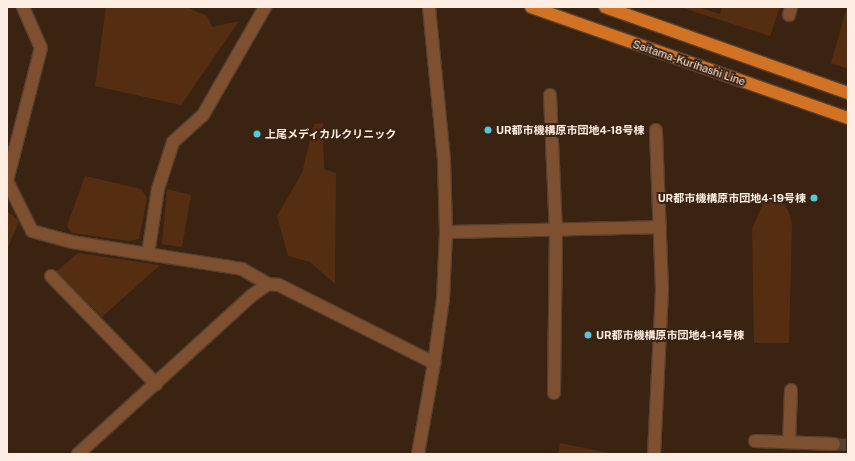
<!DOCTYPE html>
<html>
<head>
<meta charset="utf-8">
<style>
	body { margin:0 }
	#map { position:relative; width:855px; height:461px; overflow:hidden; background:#3b2312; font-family:"Public Sans","Noto Sans JP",sans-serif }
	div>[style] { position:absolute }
	.green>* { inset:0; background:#552e12 }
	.minor-tunnel>* { height:12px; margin-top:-6px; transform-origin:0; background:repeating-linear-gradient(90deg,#584131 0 12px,transparent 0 18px) }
	.roads { filter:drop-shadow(1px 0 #563f2f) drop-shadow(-1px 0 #563f2f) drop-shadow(0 1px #563f2f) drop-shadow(0 -1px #563f2f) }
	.minor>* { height:12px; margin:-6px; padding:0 6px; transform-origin:6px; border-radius:6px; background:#7f5030 }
	.major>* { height:12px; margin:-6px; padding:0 6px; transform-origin:6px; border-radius:6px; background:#d27223 }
	.dots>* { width:11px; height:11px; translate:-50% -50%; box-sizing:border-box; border:2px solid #3b2312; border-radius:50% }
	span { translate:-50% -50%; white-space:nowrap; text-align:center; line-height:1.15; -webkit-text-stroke:4px #3b2312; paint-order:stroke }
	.street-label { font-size:11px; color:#fdede2 }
	.poi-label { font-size:11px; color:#fdede2; font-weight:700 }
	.left { translate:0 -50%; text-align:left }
	.right { translate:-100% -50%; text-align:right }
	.frame { position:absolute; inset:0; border:8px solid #fdede2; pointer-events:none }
</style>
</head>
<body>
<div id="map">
	<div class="green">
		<div style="clip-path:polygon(106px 7px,186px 7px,207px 16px,212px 27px,239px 21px,181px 105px,95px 86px)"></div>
		<div style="clip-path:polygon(680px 7px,698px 7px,720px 14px,722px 7px,780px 7px,770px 36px)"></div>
		<div style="clip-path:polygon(847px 7px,848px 7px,848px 69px,831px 63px)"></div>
		<div style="clip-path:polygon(323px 123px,324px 169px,336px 173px,335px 284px,310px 262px,288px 256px,277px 216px,302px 173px,314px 124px)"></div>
		<div style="clip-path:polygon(85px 176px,141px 189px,147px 198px,139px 239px,129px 241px,72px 233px,67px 226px)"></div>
		<div style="clip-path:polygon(167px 189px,191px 195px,182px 247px,162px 244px)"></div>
		<div style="clip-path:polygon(766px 197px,783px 203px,788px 210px,792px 224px,789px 343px,754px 343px,752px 229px)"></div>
		<div style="clip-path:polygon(7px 211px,19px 221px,7px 250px)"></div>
		<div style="clip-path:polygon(78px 253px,160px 265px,102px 317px,57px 271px)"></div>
		<div style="clip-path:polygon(560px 443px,614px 454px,558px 454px)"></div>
	</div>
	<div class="minor-tunnel">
		<div style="left:834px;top:444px;width:14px;rotate:4deg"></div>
	</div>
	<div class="roads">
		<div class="minor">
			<div style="left:789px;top:15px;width:8px;rotate:-76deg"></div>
			<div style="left:550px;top:95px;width:135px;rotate:87.5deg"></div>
			<div style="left:556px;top:230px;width:163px;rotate:90.7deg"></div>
			<div style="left:7px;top:181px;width:56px;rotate:63.4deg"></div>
			<div style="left:32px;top:231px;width:41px;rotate:15.4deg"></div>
			<div style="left:72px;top:242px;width:172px;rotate:9deg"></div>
			<div style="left:242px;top:269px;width:30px;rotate:30deg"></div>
			<div style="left:7px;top:181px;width:137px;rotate:-75.7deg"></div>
			<div style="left:41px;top:48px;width:45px;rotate:-113.7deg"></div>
			<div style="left:446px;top:232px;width:214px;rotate:-1.3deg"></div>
			<div style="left:148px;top:254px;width:66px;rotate:-81.3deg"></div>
			<div style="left:158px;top:189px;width:49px;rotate:-72.3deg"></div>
			<div style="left:173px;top:142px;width:40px;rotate:-42deg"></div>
			<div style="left:203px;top:115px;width:125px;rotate:-60.1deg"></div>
			<div style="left:51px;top:276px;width:151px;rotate:45.8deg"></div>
			<div style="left:755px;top:441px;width:79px;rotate:2.2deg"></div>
			<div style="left:789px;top:442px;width:52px;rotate:-87.8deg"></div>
			<div style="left:78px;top:454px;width:234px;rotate:-42.4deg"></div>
			<div style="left:251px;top:296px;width:21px;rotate:-35deg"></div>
			<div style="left:268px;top:284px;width:11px;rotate:5deg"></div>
			<div style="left:279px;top:285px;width:174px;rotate:26.7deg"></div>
			<div style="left:418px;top:454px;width:92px;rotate:-80deg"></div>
			<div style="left:434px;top:363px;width:65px;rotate:-82deg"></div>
			<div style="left:443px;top:299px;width:67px;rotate:-87.4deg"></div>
			<div style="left:446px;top:232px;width:72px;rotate:-91.6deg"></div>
			<div style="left:444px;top:160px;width:154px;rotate:-95.6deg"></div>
			<div style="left:654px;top:454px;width:165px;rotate:-87.2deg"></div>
			<div style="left:662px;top:289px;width:159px;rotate:-92.2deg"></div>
		</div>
		<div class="major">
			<div style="left:531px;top:7px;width:336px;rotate:19.3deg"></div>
			<div style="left:605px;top:7px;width:258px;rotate:19.5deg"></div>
		</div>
	</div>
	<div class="dots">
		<div style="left:488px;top:130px;background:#52cbd8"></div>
		<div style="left:257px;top:134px;background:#52cbd8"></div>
		<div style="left:814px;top:198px;background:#52cbd8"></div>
		<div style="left:588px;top:335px;background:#52cbd8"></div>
	</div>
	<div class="street-label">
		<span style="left:689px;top:63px;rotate:19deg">Saitama-Kurihashi Line</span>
	</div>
	<div class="poi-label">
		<span class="left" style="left:496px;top:130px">UR都市機構原市団地4-18号棟</span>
		<span class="left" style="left:265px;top:134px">上尾メディカルクリニック</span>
		<span class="right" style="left:806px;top:198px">UR都市機構原市団地4-19号棟</span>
		<span class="left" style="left:596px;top:335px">UR都市機構原市団地4-14号棟</span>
	</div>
	<div class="frame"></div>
</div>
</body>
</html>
